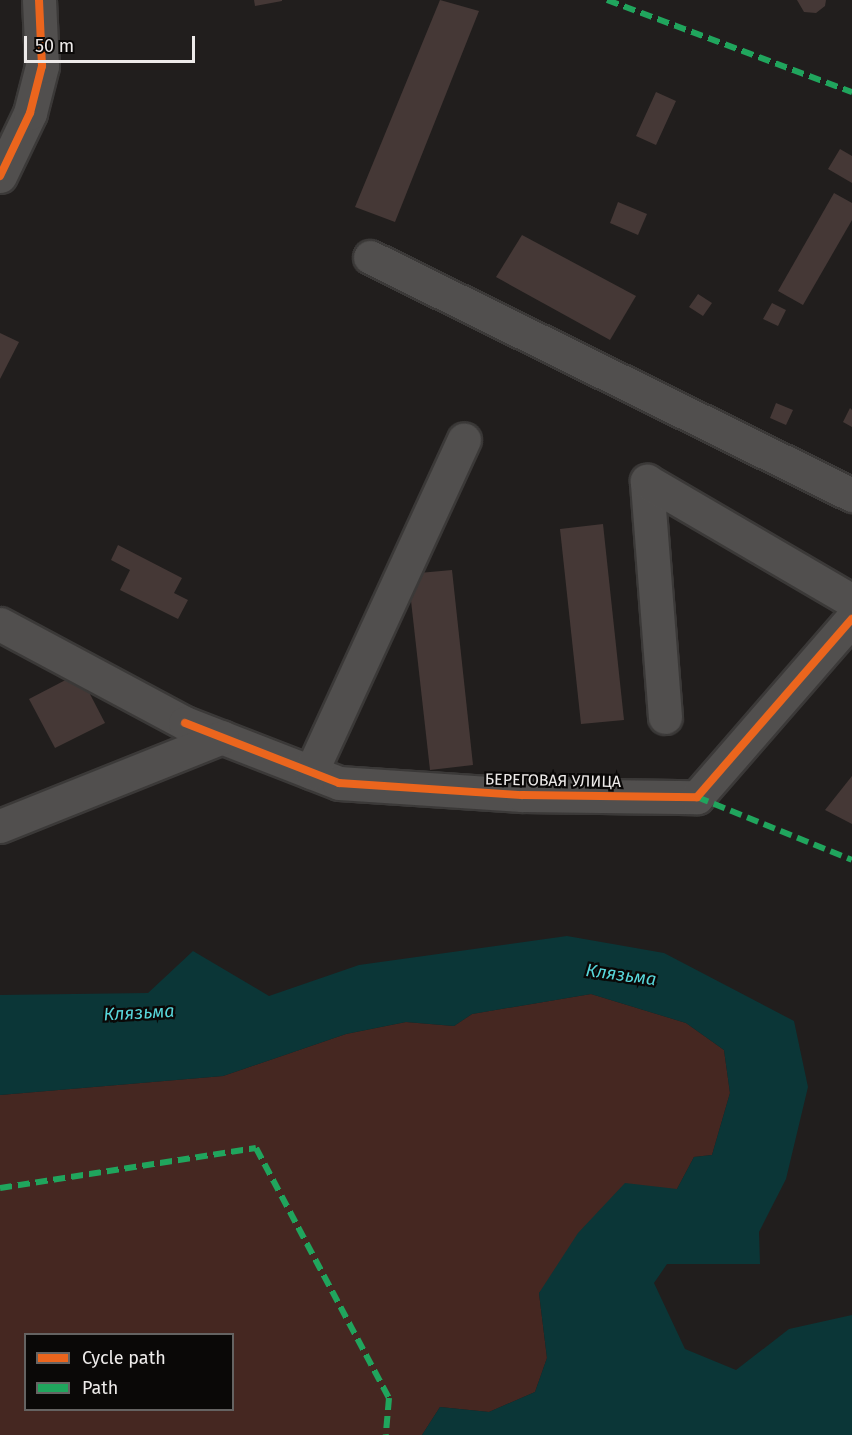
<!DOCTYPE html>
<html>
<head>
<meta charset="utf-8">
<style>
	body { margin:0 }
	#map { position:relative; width:852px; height:1435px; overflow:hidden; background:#211e1d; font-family:"Fira Sans",sans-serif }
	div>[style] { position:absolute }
	.green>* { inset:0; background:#452721 }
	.water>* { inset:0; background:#0b3637 }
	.building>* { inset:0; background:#453836 }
	.roads { filter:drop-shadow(2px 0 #3b3938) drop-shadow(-2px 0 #3b3938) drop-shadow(0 2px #3b3938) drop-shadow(0 -2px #3b3938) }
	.minor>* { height:33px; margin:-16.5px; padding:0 16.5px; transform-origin:16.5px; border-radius:16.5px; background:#514f4e }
	.quiet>* { height:6px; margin-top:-3px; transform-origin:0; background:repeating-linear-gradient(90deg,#20a55d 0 12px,transparent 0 18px) }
	.cycleway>* { height:8px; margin:-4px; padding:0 4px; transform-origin:4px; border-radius:4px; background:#eb651d }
	span { translate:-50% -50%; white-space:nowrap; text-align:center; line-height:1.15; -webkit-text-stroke:4.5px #0a0807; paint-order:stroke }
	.street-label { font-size:16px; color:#eeebea }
	.water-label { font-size:18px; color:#58d6da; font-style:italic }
	.legend { position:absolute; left:24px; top:1333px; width:210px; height:78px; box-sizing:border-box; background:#0a0807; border:2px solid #656362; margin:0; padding:8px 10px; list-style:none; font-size:18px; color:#eeebea }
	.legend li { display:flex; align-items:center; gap:12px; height:30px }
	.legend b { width:30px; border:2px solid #656362 }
	.scale { position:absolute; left:24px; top:36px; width:171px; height:27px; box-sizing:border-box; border:3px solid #eeebea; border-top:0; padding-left:8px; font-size:18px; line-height:21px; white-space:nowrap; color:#eeebea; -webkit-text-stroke:4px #0a0807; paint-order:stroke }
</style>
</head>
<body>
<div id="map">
	<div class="green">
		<div style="clip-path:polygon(evenodd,591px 994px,686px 1023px,724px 1050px,730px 1093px,712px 1155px,694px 1157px,677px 1189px,539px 1293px,547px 1358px,535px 1392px,489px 1412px,440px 1407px,422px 1435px,0 1435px,0 1095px,223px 1076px,346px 1034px,406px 1022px,454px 1026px,472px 1014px,591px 994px,26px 1334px,232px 1334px,232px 1410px,26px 1410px,26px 1334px)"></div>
	</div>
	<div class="water">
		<div style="clip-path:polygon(567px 936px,664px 953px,794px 1021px,808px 1087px,786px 1179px,759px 1232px,760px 1264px,667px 1264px,654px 1283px,685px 1349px,736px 1370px,789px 1329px,852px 1315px,852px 1435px,422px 1435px,440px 1407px,489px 1412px,535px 1392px,547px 1358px,539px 1293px,578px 1233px,625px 1183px,677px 1189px,694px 1157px,712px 1155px,730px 1093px,724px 1050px,686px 1023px,591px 994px,472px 1014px,454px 1026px,406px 1022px,346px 1034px,223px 1076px,0 1095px,0 995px,148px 993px,193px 951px,269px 996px,359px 965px)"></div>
	</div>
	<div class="building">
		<div style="clip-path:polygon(254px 0,282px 0,282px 1px,255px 6px)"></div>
		<div style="clip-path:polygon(440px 0,479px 11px,395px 222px,355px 207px)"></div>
		<div style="clip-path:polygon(797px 0,826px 0,825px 6px,816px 13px,804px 12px)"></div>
		<div style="clip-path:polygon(656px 92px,676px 101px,656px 145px,636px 136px)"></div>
		<div style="clip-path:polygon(840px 149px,852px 156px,852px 183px,828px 169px)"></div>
		<div style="clip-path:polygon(834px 193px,852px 203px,852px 220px,803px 305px,778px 291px)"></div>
		<div style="clip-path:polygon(618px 202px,647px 214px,638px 235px,610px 223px)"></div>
		<div style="clip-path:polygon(522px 235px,636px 296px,610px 340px,496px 277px)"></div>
		<div style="clip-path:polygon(698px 294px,712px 303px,703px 316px,689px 307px)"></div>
		<div style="clip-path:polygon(772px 303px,786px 310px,778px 326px,763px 319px)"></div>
		<div style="clip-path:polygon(0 333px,19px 342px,0 379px)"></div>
		<div style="clip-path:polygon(776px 403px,793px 410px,786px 425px,770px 418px)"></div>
		<div style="clip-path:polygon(850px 408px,852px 410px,852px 427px,843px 422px)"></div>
		<div style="clip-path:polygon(603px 524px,624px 720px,581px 724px,560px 529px)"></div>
		<div style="clip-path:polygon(118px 545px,182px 578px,174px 593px,188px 600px,178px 619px,120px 590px,130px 570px,111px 560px)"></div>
		<div style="clip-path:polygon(452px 570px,473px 765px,430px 770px,408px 574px)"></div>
		<div style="clip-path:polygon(79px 673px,105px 723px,55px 748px,29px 699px)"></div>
		<div style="clip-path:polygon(852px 776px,852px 824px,825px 810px)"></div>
	</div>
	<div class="roads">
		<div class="minor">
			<div style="left:0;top:176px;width:70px;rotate:-64.5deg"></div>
			<div style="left:30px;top:113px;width:49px;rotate:-75.7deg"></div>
			<div style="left:42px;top:66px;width:66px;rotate:-92.6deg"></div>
			<div style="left:370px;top:257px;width:538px;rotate:26.28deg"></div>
			<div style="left:0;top:624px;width:210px;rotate:28.2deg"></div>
			<div style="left:185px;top:723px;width:165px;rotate:21.3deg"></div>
			<div style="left:339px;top:783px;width:183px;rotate:3.8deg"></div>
			<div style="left:522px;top:795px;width:175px;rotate:0.7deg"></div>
			<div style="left:697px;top:797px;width:236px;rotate:-49deg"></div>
			<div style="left:665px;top:717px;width:237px;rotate:-94.4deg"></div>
			<div style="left:647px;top:481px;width:238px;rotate:30.3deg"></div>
			<div style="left:311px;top:772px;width:366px;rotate:-65.3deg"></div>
			<div style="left:0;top:826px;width:239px;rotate:-21.8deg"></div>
		</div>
	</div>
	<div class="quiet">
		<div style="left:607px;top:0;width:262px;rotate:20.6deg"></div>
		<div style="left:697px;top:797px;width:167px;rotate:22.1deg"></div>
		<div style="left:0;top:1188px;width:259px;rotate:-8.9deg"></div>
		<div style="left:256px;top:1148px;width:283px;rotate:62deg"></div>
		<div style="left:389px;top:1398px;width:37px;rotate:95deg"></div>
	</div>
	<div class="cycleway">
		<div style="left:0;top:176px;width:70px;rotate:-64.5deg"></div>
		<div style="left:30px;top:113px;width:49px;rotate:-75.7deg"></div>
		<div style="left:42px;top:66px;width:66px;rotate:-92.6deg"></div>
		<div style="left:185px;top:723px;width:165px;rotate:21.3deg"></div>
		<div style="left:339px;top:783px;width:183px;rotate:3.8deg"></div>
		<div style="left:522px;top:795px;width:175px;rotate:0.7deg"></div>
		<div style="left:697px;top:797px;width:236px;rotate:-49deg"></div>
	</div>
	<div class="street-label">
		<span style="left:553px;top:781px;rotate:1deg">БЕРЕГОВАЯ УЛИЦА</span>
	</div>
	<div class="water-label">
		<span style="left:621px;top:975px;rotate:8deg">Клязьма</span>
		<span style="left:139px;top:1013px;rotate:-3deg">Клязьма</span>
	</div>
	<ul class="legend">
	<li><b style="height:8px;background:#eb651d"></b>Cycle path</li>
	<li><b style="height:8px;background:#20a55d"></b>Path</li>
	</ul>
	<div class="scale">50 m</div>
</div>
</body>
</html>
